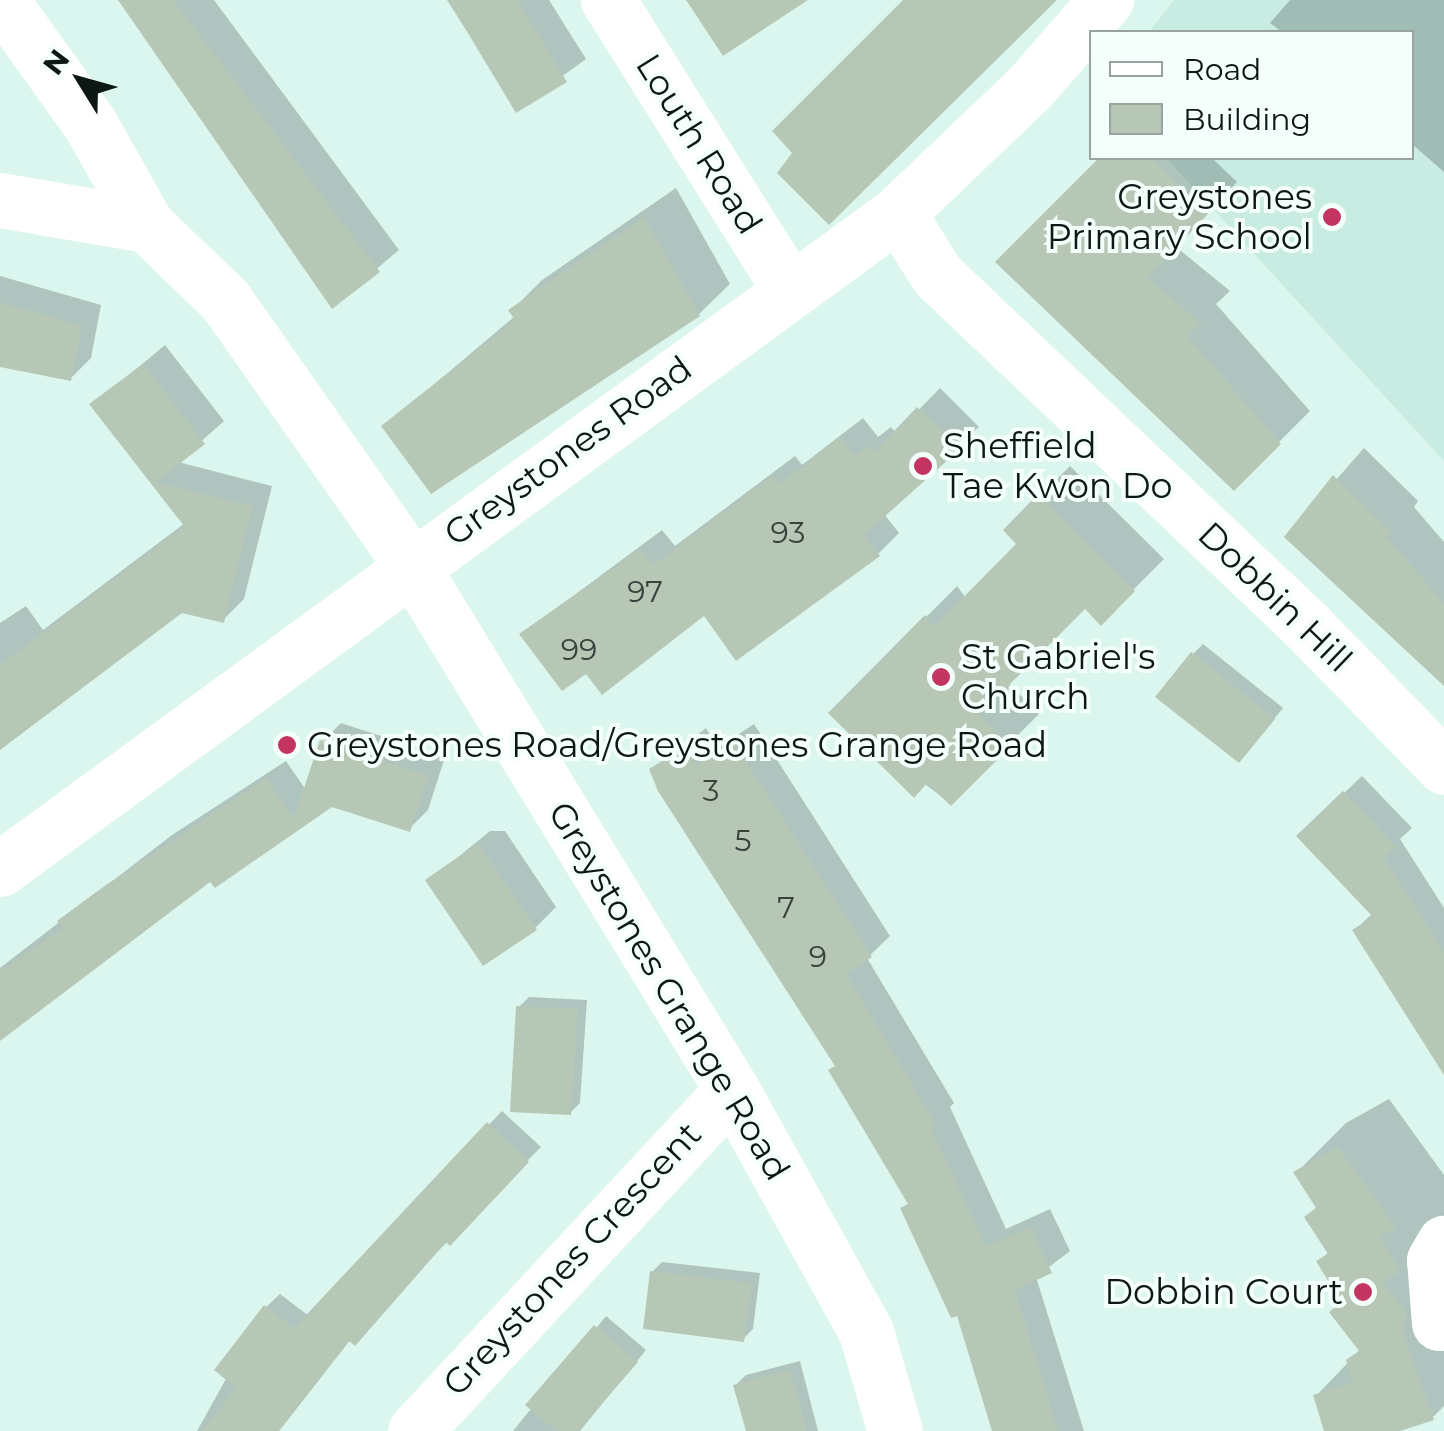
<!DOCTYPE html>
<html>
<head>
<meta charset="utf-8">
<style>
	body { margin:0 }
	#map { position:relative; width:1444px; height:1431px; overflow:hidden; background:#dbf6ee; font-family:Montserrat,sans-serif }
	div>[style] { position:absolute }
	.built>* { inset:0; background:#c8ece2 }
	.shadow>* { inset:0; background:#0003 }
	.building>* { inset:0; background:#b7c7b6 }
	.minor>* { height:55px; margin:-27.5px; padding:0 27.5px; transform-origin:27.5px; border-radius:27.5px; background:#fff }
	.dots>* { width:28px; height:28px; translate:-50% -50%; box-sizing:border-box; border:5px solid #f4fffc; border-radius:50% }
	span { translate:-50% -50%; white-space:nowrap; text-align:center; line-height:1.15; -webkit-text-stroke:8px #f4fffc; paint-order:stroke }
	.number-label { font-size:30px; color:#38433c }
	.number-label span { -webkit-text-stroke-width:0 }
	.street-label { font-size:35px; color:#0d1714 }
	.poi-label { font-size:35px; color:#0d1714 }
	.right { translate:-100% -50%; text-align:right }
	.left { translate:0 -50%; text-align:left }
	.legend { position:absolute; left:1089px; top:30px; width:325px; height:130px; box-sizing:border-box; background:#f4fffc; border:2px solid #98a29f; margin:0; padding:12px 18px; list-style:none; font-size:30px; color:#0d1714 }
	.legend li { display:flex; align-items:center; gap:20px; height:50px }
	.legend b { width:50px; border:2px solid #98a29f }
	.north { position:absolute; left:30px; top:30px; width:100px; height:100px; -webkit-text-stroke:8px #f4fffc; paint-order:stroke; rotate:307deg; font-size:28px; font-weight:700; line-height:40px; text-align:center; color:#0d1714 }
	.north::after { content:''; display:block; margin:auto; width:35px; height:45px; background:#0d1714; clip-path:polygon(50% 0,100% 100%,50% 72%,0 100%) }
</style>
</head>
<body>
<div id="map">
	<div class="built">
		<div style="clip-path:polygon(1174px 0,1444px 0,1444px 461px,1166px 158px,1412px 158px,1412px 32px,1149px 32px)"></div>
	</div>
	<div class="shadow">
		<div style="clip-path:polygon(120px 0,214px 0,399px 250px,332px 306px)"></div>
		<div style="clip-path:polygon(447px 0,549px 0,586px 59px,517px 109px)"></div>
		<div style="clip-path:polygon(1290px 0,1444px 0,1444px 172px,1412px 144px,1412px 32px,1282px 32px,1270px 23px)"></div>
		<div style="clip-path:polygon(1103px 158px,1212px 158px,1237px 182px,1175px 246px,1230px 291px,1216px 304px,1310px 411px,1234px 487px,998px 262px)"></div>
		<div style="clip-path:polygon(676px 188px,730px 284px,699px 314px,385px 426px,515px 316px,512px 310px,542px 280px)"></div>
		<div style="clip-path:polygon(0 276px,101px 305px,91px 358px,70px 379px,0 364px)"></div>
		<div style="clip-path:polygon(165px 345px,224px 421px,178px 462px,272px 486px,244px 599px,223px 620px,182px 610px,0 746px,0 623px,26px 606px,43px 630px,185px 523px,93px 405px)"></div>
		<div style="clip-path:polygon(940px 388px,979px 427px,884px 514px,899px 533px,878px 554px,705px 613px,586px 670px,522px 634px,662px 530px,675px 546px,795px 456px,802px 465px,863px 418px,878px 437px,891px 427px,896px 433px)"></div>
		<div style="clip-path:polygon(1364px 448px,1418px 501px,1414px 507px,1444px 542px,1444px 683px,1287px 536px)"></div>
		<div style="clip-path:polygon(1070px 466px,1164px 559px,1101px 622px,1085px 606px,1008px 683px,1039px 714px,950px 803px,831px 713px,957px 586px,966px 598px,1020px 544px,1006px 530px)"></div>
		<div style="clip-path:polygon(1203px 644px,1283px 708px,1249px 750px,1193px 654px)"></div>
		<div style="clip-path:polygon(341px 723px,445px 757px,428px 810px,409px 829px,332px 804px,211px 879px,0 1036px,0 968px,172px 835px,286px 761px,306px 790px,322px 742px)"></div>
		<div style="clip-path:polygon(754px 724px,890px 936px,867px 958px,954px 1103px,950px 1107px,1006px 1229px,1050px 1209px,1070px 1251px,1036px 1277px,1084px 1431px,995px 1431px,959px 1312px,903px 1208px,910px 1202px,837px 1065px,652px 770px,706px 728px,718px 748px)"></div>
		<div style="clip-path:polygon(1362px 776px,1412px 828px,1400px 839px,1444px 908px,1444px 1070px,1355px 930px,1373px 913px,1299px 836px)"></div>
		<div style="clip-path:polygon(490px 831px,505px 831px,556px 907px,535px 928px,435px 876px)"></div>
		<div style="clip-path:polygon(529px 997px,587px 1000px,580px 1103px,570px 1113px,519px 1007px)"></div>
		<div style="clip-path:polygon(1389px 1099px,1444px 1175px,1444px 1406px,1432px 1418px,1392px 1431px,1326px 1431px,1316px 1396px,1361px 1349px,1344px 1301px,1319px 1261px,1330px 1251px,1318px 1207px,1296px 1173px,1346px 1123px)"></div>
		<div style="clip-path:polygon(502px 1111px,541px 1147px,351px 1339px,279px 1431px,197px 1431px,266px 1307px,280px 1294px,309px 1316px)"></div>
		<div style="clip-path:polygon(662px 1262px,760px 1273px,753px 1329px,743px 1339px,652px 1272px)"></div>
		<div style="clip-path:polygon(606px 1316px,646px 1350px,580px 1431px,513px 1431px)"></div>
		<div style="clip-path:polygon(800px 1361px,818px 1431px,748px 1431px,736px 1385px,746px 1375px)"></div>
	</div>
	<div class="building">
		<div style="clip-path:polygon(118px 0,173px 0,380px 272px,332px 309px)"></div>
		<div style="clip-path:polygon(448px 0,517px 0,567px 82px,516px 113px)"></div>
		<div style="clip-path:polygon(686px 0,808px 0,723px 56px)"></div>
		<div style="clip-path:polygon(903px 0,1057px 0,829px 225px,777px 173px,792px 153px,772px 131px)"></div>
		<div style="clip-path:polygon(1099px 158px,1151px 158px,1208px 214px,1147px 278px,1201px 323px,1187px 336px,1281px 444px,1234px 491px,995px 262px)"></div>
		<div style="clip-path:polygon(644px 217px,700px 316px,431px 494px,381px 426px,515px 320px,508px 310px)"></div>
		<div style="clip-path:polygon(0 302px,82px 326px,71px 381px,0 367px)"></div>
		<div style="clip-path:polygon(143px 364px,205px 444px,156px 482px,253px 506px,224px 623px,182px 613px,0 750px,0 665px,184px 526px,89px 404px)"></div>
		<div style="clip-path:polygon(917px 407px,960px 449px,864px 535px,880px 556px,736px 661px,704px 616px,602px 695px,586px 674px,562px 691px,519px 634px,640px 549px,653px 565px,773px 475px,780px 484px,840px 437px,855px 456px,869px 446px,874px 452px)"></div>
		<div style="clip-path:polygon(1333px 475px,1391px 532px,1386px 537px,1444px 603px,1444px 686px,1284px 537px)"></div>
		<div style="clip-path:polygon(1038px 494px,1135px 591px,1101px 626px,1085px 609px,979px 715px,1011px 746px,951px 806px,927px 783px,914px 798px,828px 713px,925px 615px,934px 627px,1016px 544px,1003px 530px)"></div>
		<div style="clip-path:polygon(1191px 652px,1275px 719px,1239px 763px,1155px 697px)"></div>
		<div style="clip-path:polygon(320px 740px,428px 776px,410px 832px,332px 807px,215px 888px,210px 882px,0 1041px,0 971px,63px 928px,57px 921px,103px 887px,266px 778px,294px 818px)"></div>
		<div style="clip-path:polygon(733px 742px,872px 957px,846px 974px,936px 1125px,931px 1128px,986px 1247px,1030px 1227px,1052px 1273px,1015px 1290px,1058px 1431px,992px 1431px,957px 1316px,951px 1318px,900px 1208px,908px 1204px,828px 1070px,835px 1066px,658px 791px,649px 769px,686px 746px,697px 765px)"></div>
		<div style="clip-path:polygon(1343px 791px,1396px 847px,1384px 858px,1444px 952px,1444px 1075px,1352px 930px,1373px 917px,1296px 836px)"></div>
		<div style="clip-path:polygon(478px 843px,537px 930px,483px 966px,425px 880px)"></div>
		<div style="clip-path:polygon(516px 1006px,578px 1009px,571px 1115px,510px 1112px)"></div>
		<div style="clip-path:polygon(487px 1122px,529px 1162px,450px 1246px,446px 1242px,355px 1346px,349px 1341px,279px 1431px,202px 1431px,236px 1388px,214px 1370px,264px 1305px,294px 1328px)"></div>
		<div style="clip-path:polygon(1338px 1147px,1396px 1228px,1380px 1237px,1400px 1271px,1383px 1282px,1407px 1314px,1402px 1329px,1434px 1420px,1400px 1431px,1324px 1431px,1313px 1395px,1353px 1383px,1346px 1360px,1359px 1351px,1329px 1312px,1341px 1302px,1316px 1261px,1328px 1254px,1304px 1217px,1316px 1208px,1293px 1172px)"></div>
		<div style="clip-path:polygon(650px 1271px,751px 1283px,744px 1342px,643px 1329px)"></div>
		<div style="clip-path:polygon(594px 1325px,638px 1362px,578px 1431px,556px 1431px,525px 1405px)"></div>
		<div style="clip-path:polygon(790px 1370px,807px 1431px,746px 1431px,733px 1385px)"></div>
	</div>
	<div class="minor">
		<div style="left:1px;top:0;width:153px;rotate:54.3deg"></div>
		<div style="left:90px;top:124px;width:116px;rotate:60.6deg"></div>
		<div style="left:608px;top:0;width:341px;rotate:57.9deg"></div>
		<div style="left:0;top:200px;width:149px;rotate:9.7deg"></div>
		<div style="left:147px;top:225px;width:108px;rotate:43.9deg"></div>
		<div style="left:225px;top:300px;width:324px;rotate:54.9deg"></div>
		<div style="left:411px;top:565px;width:615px;rotate:58.56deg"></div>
		<div style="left:732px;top:1090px;width:277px;rotate:61deg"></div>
		<div style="left:866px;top:1332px;width:103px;rotate:73.7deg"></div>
		<div style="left:898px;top:213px;width:73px;rotate:57.8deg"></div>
		<div style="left:937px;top:275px;width:511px;rotate:43.49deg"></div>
		<div style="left:1308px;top:627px;width:195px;rotate:45.8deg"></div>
		<div style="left:0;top:869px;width:1112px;rotate:-36.15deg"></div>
		<div style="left:898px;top:213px;width:182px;rotate:-43.7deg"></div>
		<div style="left:1030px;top:87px;width:116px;rotate:-48.9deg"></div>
		<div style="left:1439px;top:1323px;width:63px;rotate:-94.5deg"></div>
		<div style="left:1434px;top:1260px;width:20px;rotate:-60deg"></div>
		<div style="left:415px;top:1431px;width:466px;rotate:-47.1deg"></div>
	</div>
	<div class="dots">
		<div style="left:1332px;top:217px;background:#c33460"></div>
		<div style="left:923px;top:466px;background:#c33460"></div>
		<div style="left:941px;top:677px;background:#c33460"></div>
		<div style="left:287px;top:745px;background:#c33460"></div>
		<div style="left:1363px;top:1292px;background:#c33460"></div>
	</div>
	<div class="number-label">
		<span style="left:788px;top:533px">93</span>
		<span style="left:645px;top:592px">97</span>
		<span style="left:579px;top:650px">99</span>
		<span style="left:711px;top:791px">3</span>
		<span style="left:743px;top:841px">5</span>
		<span style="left:786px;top:908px">7</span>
		<span style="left:818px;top:957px">9</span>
	</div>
	<div class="street-label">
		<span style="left:699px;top:144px;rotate:58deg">Louth Road</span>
		<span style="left:568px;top:451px;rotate:-36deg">Greystones Road</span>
		<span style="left:1275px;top:597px;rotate:44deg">Dobbin Hill</span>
		<span style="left:669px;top:991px;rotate:59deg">Greystones Grange Road</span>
		<span style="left:572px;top:1259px;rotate:-47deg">Greystones Crescent</span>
	</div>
	<div class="poi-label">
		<span class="right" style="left:1312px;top:217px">Greystones<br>Primary School</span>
		<span class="left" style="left:943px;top:466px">Sheffield<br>Tae Kwon Do</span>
		<span class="left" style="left:961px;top:677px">St Gabriel's<br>Church</span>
		<span class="left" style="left:307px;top:745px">Greystones Road/Greystones Grange Road</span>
		<span class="right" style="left:1343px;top:1292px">Dobbin Court</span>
	</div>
	<ul class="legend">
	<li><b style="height:12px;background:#fff"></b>Road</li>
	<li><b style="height:28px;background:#b7c7b6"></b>Building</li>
	</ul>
	<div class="north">N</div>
</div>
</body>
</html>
